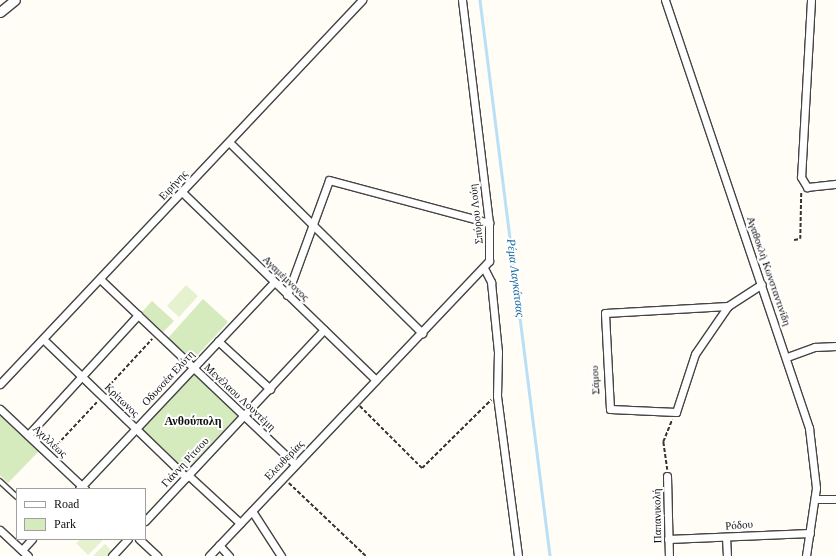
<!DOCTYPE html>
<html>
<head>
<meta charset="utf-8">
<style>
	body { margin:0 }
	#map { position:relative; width:836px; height:556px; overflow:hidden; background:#fffdf5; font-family:"Times New Roman",serif }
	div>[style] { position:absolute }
	.green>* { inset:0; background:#d5eabd }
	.pitch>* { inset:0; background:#e6f1cf }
	.stream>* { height:2.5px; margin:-1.25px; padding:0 1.25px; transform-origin:1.25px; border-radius:1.25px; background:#b9e0f6 }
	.path>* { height:1.5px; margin-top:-0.75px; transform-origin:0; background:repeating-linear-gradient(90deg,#333 0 4px,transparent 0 6px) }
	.roads { filter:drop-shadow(1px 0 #444) drop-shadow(-1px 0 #444) drop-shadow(0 1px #444) drop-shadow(0 -1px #444) }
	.service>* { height:3.5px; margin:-1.75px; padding:0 1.75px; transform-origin:1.75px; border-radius:1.75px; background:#fff }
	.minor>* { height:7px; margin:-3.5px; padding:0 3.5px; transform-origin:3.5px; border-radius:3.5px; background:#fff }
	.tertiary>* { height:9px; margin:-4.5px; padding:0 4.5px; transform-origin:4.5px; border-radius:4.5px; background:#fff }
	span { translate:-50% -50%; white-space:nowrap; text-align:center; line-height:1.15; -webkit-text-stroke:4px #fff; paint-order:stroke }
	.street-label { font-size:11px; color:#111 }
	.water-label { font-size:12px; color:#1969a3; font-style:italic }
	.neighbourhood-label { font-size:12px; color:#111; font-weight:700 }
	.legend { position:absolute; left:16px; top:488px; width:130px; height:52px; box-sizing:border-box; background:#fff; border:1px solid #a0a0a0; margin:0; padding:5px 7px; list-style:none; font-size:12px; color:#111 }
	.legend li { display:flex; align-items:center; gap:8px; height:20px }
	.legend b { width:20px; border:1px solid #a0a0a0 }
</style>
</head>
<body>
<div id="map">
	<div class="green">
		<div style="clip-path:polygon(203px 299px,228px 322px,192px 361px,168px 338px)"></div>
		<div style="clip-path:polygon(152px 301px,174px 321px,163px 332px,142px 312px)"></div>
		<div style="clip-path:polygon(194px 374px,238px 415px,185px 472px,141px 430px)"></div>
		<div style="clip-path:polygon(0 414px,39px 451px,8px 483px,0 475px)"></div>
	</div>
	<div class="pitch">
		<div style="clip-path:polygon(186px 285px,198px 296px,179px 317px,167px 306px)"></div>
		<div style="clip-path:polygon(81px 539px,104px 539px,88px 555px,76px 543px)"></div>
		<div style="clip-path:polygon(105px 544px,112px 551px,107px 556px,93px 556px)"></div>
	</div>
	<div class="stream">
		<div style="left:480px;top:0;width:560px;rotate:82.82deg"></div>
	</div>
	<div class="path">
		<div style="left:794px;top:240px;width:6px;rotate:-9deg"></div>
		<div style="left:800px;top:239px;width:47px;rotate:-88.8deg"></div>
		<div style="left:106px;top:389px;width:68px;rotate:-47.4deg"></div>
		<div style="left:360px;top:406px;width:88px;rotate:45deg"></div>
		<div style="left:422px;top:468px;width:97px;rotate:-44.6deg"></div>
		<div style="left:53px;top:449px;width:64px;rotate:-46.9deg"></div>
		<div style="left:667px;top:470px;width:28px;rotate:-98deg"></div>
		<div style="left:663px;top:442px;width:24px;rotate:-68deg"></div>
		<div style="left:289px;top:483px;width:106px;rotate:43.5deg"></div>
	</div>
	<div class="roads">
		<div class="service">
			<div style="left:0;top:481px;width:23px;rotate:43deg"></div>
		</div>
		<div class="minor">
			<div style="left:665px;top:0;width:452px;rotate:71.4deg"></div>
			<div style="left:809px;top:428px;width:60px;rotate:83.3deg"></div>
			<div style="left:816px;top:488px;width:69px;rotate:98.4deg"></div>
			<div style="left:811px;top:0;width:177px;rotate:93.2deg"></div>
			<div style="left:801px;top:177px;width:12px;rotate:59deg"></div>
			<div style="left:807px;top:187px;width:29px;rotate:-6deg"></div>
			<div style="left:229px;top:142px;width:272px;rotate:44.7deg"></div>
			<div style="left:182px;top:192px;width:270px;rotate:44.1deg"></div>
			<div style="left:484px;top:268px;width:16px;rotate:63deg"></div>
			<div style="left:491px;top:282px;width:70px;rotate:84.3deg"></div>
			<div style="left:498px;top:352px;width:44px;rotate:91.3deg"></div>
			<div style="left:497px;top:396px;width:161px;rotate:82.5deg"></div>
			<div style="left:100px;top:279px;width:269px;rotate:43.5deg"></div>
			<div style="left:287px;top:295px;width:122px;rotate:-69.9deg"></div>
			<div style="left:329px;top:180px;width:166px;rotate:15deg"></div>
			<div style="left:728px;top:306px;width:58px;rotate:124.5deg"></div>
			<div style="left:695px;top:354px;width:61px;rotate:108.1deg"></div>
			<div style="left:676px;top:412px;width:66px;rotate:-177.4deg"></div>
			<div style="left:610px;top:409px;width:96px;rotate:-93deg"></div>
			<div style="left:605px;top:313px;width:123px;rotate:-3.3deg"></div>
			<div style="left:728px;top:306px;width:40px;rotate:-32.9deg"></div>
			<div style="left:43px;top:339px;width:199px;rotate:44deg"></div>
			<div style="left:218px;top:341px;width:71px;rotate:42.7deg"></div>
			<div style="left:787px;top:357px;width:30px;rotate:-20deg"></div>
			<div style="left:815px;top:347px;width:21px;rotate:-3deg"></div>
			<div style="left:0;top:384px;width:528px;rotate:-46.69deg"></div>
			<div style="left:0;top:409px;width:117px;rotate:43.3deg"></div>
			<div style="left:28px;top:435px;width:163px;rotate:-47.5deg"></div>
			<div style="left:188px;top:475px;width:71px;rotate:42.7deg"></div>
			<div style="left:667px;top:476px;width:80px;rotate:88.6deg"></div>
			<div style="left:79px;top:489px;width:284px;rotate:-46.7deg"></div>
			<div style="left:815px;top:499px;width:21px"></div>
			<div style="left:252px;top:511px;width:54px;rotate:57.2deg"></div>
			<div style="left:145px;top:521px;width:262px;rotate:-46.9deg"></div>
			<div style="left:0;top:530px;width:38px;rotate:43deg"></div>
			<div style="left:726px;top:537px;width:19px;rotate:87deg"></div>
			<div style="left:139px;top:539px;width:25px;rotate:43deg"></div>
			<div style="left:668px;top:539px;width:142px;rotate:-2.4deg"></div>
			<div style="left:219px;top:545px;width:15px;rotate:48deg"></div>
			<div style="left:22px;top:550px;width:15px;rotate:-48deg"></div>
			<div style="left:112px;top:556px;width:23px;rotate:-47deg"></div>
			<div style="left:209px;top:556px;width:407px;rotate:-46.5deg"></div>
			<div style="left:489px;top:261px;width:38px;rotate:-90deg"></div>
			<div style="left:489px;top:223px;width:225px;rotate:-96.9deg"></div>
		</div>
		<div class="tertiary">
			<div style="left:0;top:12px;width:19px;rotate:-39deg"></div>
		</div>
	</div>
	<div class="street-label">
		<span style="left:173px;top:185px;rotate:-47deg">Ειρήνης</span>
		<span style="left:476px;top:214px;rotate:-96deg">Σπύρου Λούη</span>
		<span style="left:769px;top:271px;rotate:71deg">Αγαθοκλή Κωνσταντινίδη</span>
		<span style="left:286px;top:278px;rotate:44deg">Αγαμέμνονoς</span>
		<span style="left:168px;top:378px;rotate:-47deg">Οδυσσέα Ελύτη</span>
		<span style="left:595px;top:380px;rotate:-93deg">Σάμου</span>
		<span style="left:240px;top:397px;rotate:43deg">Μενέλαου Λουντέμη</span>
		<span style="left:122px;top:400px;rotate:44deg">Κρίτωνος</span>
		<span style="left:50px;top:441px;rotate:43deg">Αχιλλέως</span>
		<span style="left:284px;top:460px;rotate:-46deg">Ελευθερίας</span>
		<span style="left:185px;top:462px;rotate:-47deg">Γιάννη Ρίτσου</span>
		<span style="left:657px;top:516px;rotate:-91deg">Παπανικολή</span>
		<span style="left:739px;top:525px;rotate:-4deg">Ρόδου</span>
	</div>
	<div class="water-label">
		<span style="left:515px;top:278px;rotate:83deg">Ρέμα Λαγκάτσας</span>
	</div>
	<div class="neighbourhood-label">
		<span style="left:193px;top:422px">Ανθούπολη</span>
	</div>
	<ul class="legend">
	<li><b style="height:5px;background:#fff"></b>Road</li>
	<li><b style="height:11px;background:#d5eabd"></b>Park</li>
	</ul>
</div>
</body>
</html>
